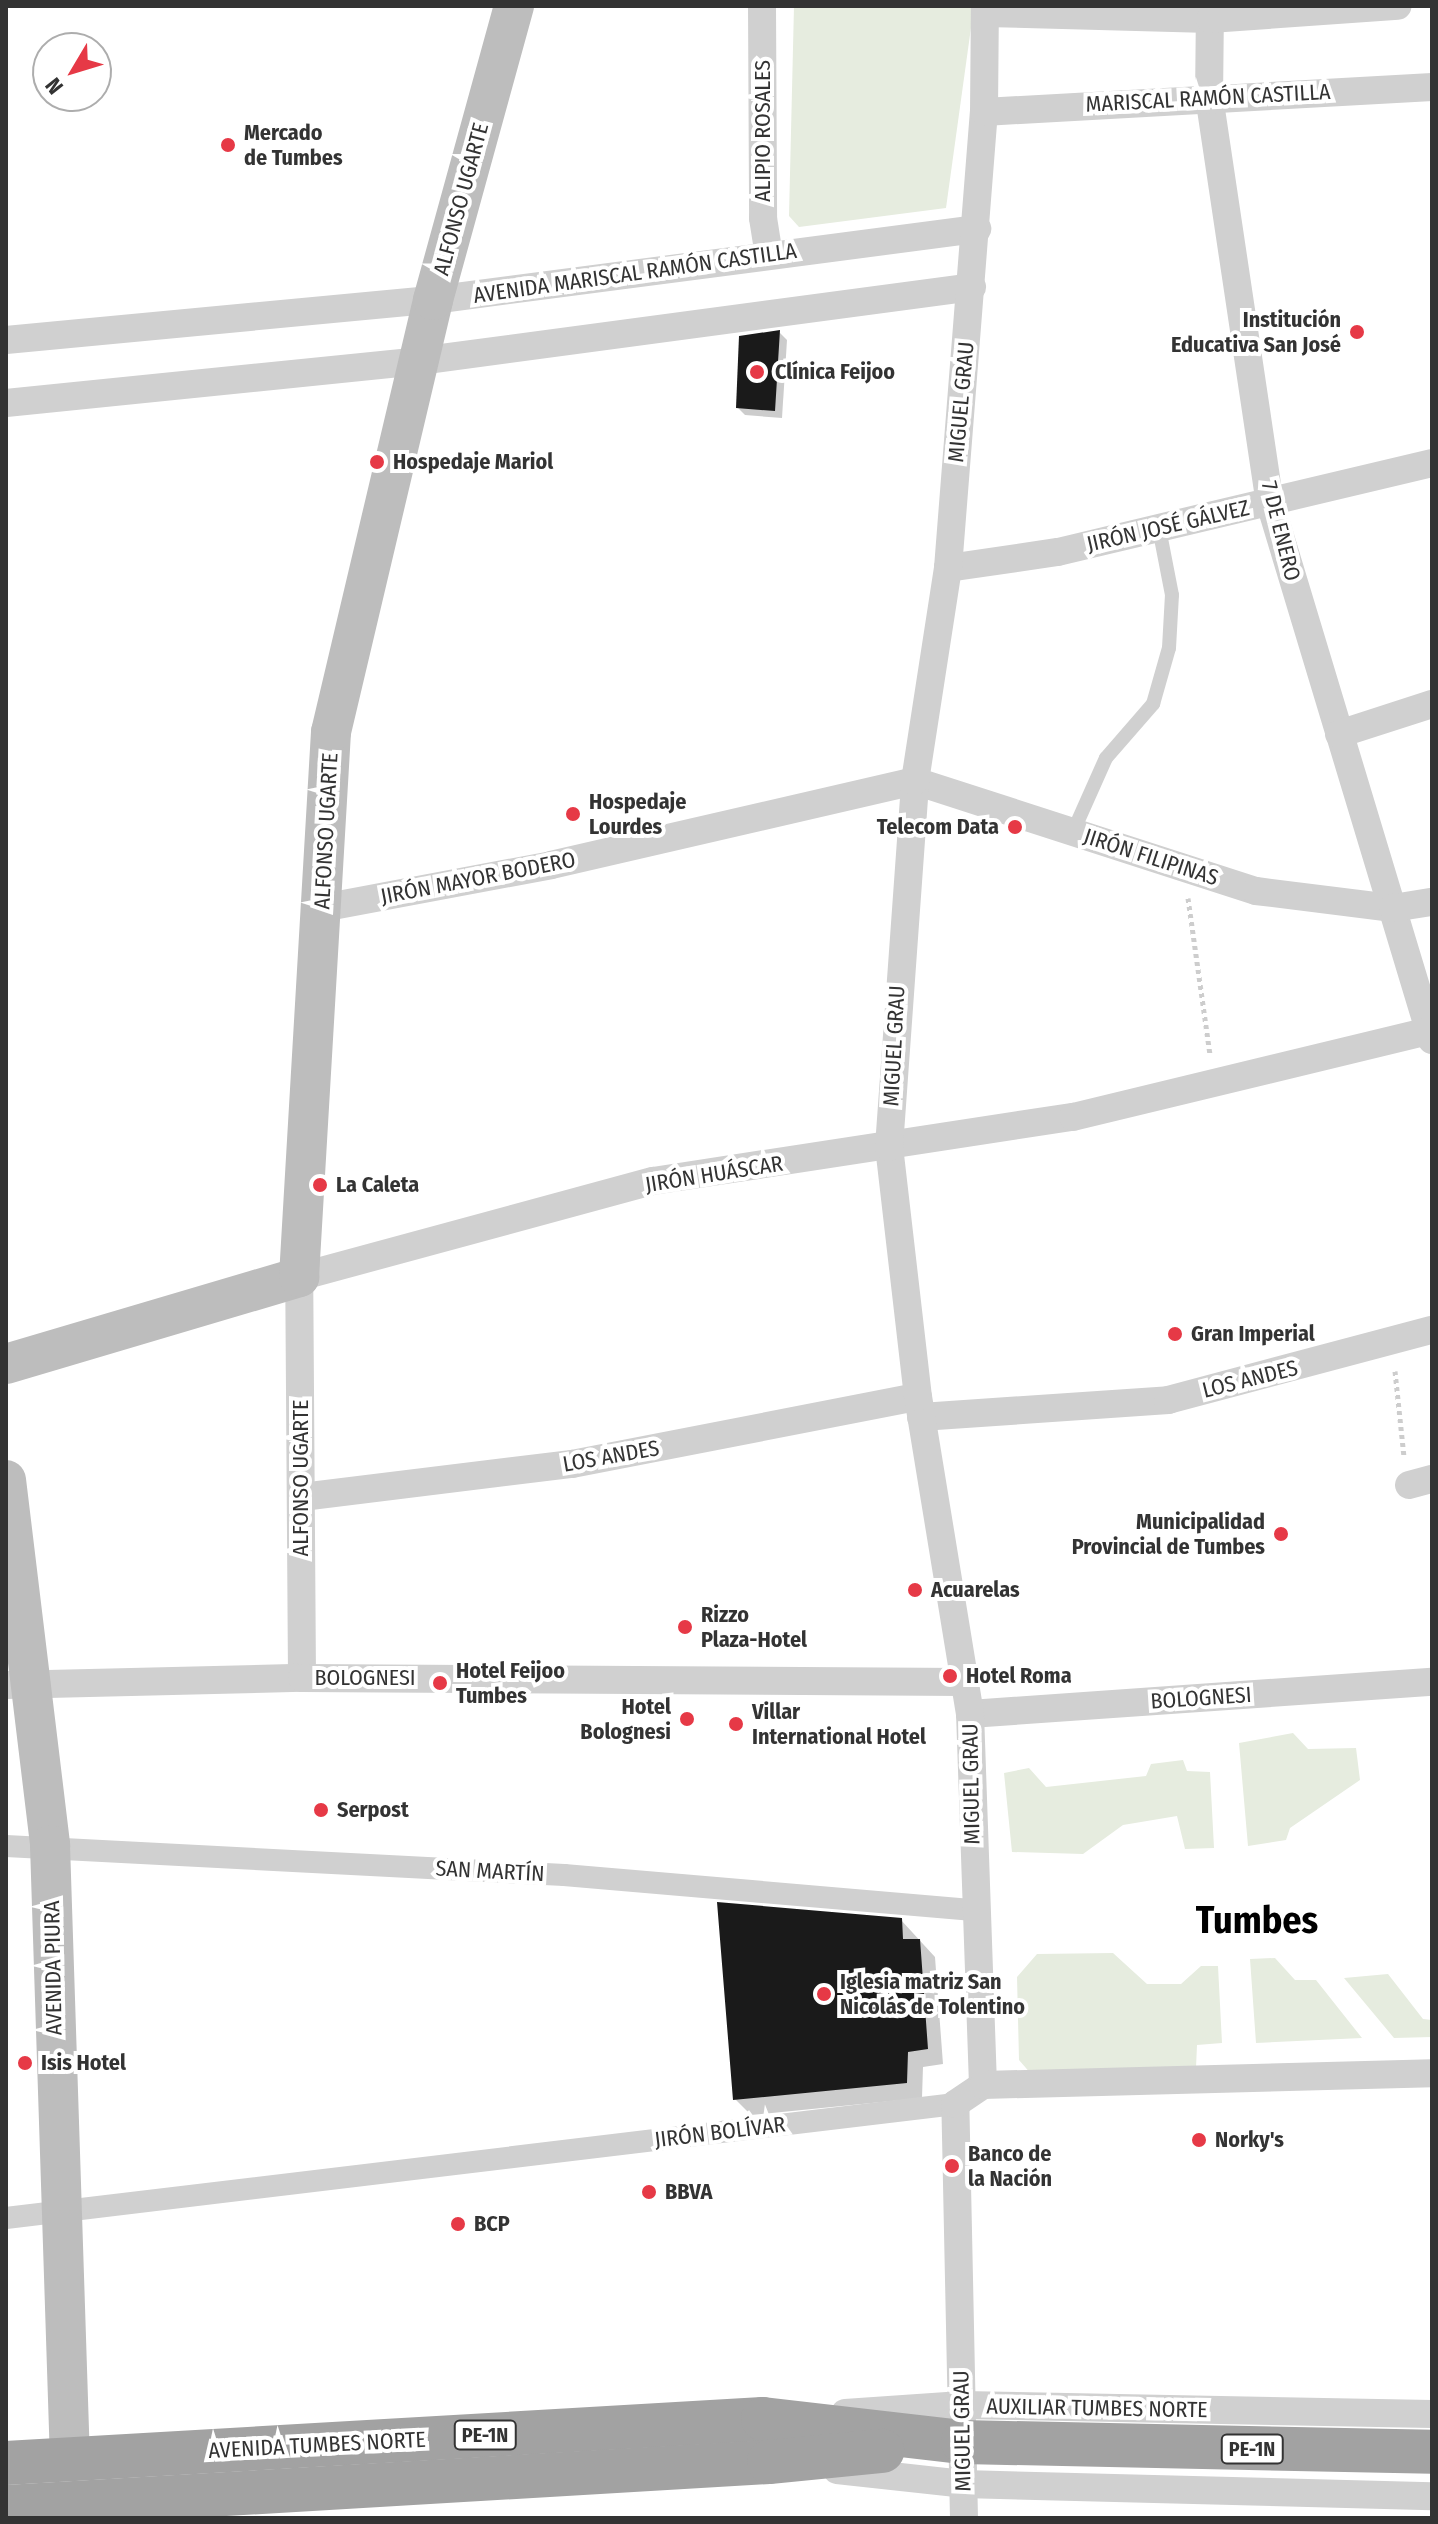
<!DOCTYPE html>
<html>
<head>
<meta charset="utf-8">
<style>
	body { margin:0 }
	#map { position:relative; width:1438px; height:2524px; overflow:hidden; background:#fff; font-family:"Fira Sans Condensed",sans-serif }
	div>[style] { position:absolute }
	.green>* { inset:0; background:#e6ecdf }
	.shadow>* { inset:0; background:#0003 }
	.building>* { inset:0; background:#1a1a1a }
	.path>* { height:5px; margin-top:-2.5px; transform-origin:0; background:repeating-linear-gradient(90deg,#cdcdcd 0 4px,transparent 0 8px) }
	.service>* { height:14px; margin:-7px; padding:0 7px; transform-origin:7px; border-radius:7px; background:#d0d0d0 }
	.pedestrian>* { height:22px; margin:-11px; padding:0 11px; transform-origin:11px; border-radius:11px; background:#d0d0d0 }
	.minor>* { height:28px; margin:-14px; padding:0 14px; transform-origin:14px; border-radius:14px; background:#d0d0d0 }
	.secondary>* { height:40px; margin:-20px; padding:0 20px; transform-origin:20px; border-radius:20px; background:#bdbdbd }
	.trunk>* { height:44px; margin:-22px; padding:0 22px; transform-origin:22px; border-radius:22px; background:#a2a2a2 }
	.dots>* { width:22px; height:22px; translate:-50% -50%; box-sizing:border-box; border:4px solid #fff; border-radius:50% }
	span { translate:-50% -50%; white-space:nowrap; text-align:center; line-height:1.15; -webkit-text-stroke:8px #fff; paint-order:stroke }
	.shield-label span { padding:2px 6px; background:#fff; border:2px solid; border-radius:6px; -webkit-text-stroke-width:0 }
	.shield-label { font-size:20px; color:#333; font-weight:700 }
	.street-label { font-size:22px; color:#333 }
	.poi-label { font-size:22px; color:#333; font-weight:700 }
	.left { translate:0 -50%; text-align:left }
	.right { translate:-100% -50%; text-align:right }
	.town-label { font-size:38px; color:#000; font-weight:700 }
	.frame { position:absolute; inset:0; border:8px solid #333; pointer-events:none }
	.north { position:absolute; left:32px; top:32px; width:80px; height:80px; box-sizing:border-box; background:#fff; border:2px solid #adadad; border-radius:50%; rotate:232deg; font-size:22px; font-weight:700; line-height:32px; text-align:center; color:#333 }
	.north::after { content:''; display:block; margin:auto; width:28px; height:36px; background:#e63946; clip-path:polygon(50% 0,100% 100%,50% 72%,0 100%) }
</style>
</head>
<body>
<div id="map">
	<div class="green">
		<div style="clip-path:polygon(794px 6px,974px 6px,946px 208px,799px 227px,789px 216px)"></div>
		<div style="clip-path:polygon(1293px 1733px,1308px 1749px,1356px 1748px,1360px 1780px,1290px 1828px,1286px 1840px,1248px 1846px,1239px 1743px)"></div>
		<div style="clip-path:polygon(1183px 1760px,1187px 1771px,1210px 1772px,1214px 1848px,1185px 1849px,1177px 1816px,1123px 1825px,1083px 1854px,1012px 1852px,1004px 1773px,1029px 1768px,1046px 1787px,1146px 1776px,1151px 1764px)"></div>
		<div style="clip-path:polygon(1113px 1953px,1147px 1984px,1181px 1984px,1201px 1966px,1218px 1966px,1222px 2043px,1197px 2045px,1196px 2068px,1032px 2075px,1019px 2060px,1017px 1977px,1037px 1954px)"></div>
		<div style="clip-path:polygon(1275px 1958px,1295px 1980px,1316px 1980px,1362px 2038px,1256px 2043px,1250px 1959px)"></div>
		<div style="clip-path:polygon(1388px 1974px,1423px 2019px,1432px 2020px,1432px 2037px,1394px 2038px,1344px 1978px)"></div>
	</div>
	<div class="shadow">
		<div style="clip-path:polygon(779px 332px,787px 340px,782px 418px,745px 415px,738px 408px)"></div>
		<div style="clip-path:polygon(901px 1920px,935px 1957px,943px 2064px,923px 2067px,922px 2098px,751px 2115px,735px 2099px)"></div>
	</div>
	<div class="building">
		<div style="clip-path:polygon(780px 330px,775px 411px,736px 408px,739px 336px)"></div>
		<div style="clip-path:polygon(717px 1902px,902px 1918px,903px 1939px,920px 1939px,928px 2049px,908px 2052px,907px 2083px,733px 2100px)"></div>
	</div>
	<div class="path">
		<div style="left:1188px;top:898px;width:158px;rotate:82deg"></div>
		<div style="left:1395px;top:1371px;width:85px;rotate:84deg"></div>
	</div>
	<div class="service">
		<div style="left:1073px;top:832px;width:81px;rotate:-66deg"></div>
		<div style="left:1106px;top:758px;width:72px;rotate:-49deg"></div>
		<div style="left:1153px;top:704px;width:58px;rotate:-74.1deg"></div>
		<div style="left:1169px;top:648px;width:53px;rotate:-86.8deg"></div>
		<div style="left:1172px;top:595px;width:68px;rotate:-101deg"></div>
	</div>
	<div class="pedestrian">
		<div style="left:6px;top:1846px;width:559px;rotate:2.98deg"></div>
		<div style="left:564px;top:1875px;width:411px;rotate:4.9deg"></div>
		<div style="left:6px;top:2218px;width:956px;rotate:-6.85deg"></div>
	</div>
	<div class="minor">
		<div style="left:762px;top:6px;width:212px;rotate:89.7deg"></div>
		<div style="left:763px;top:218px;width:37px;rotate:81deg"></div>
		<div style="left:1210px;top:6px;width:90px;rotate:90.6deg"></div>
		<div style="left:1209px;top:96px;width:412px;rotate:81.5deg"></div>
		<div style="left:1270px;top:503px;width:561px;rotate:73.21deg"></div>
		<div style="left:985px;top:13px;width:225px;rotate:1.5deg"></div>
		<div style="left:1210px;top:19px;width:188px;rotate:-4deg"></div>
		<div style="left:984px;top:112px;width:449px;rotate:-3.2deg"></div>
		<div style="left:6px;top:340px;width:429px;rotate:-5.4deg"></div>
		<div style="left:433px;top:300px;width:549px;rotate:-7.44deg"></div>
		<div style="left:6px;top:403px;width:415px;rotate:-5.8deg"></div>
		<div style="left:419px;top:361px;width:558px;rotate:-7.62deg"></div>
		<div style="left:948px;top:568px;width:111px;rotate:-8.3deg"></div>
		<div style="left:1058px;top:552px;width:384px;rotate:-13.4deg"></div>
		<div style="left:1339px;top:734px;width:98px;rotate:-17.9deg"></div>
		<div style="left:322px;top:908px;width:233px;rotate:-10.6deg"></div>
		<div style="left:551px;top:865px;width:374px;rotate:-13deg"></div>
		<div style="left:915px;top:781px;width:358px;rotate:17.9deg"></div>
		<div style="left:1256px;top:891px;width:138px;rotate:7.1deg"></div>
		<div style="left:1393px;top:908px;width:39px;rotate:-9deg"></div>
		<div style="left:921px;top:1417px;width:248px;rotate:-3.9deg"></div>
		<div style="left:1168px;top:1400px;width:273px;rotate:-14.9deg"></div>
		<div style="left:1409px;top:1485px;width:24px;rotate:-15deg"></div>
		<div style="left:302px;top:1497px;width:272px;rotate:-7deg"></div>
		<div style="left:572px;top:1464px;width:352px;rotate:-11deg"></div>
		<div style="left:302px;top:1678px;width:401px;rotate:-90.4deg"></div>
		<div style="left:299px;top:1277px;width:367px;rotate:-15.2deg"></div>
		<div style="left:653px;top:1181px;width:425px;rotate:-8.7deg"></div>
		<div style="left:1073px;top:1117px;width:369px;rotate:-13.6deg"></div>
		<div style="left:6px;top:1685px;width:296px;rotate:-1.4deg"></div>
		<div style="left:302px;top:1678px;width:662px;rotate:0.35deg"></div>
		<div style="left:970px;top:1714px;width:463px;rotate:-4deg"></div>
		<div style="left:983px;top:2085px;width:371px;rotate:-92deg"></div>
		<div style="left:970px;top:1714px;width:321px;rotate:-99.3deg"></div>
		<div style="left:918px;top:1397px;width:252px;rotate:-96.6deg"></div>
		<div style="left:889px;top:1147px;width:367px;rotate:-85.9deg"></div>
		<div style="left:915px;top:781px;width:216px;rotate:-81.2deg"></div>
		<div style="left:948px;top:568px;width:457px;rotate:-85.5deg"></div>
		<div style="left:984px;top:112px;width:106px;rotate:-89.5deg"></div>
		<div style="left:845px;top:2413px;width:117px;rotate:-3.9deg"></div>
		<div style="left:962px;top:2405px;width:470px;rotate:1.1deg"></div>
		<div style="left:837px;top:2470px;width:127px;rotate:6.3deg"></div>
		<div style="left:963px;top:2484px;width:469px;rotate:1.5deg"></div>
		<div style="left:964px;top:2518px;width:414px;rotate:-91.2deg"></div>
		<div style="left:955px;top:2104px;width:34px;rotate:-34deg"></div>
		<div style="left:983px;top:2085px;width:449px;rotate:-1.5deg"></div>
	</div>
	<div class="secondary">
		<div style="left:6px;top:1364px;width:306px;rotate:-16.5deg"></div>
		<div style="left:299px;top:1277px;width:546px;rotate:-86.64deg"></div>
		<div style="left:331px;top:732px;width:444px;rotate:-76.7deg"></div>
		<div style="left:433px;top:300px;width:305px;rotate:-74.6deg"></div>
		<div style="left:6px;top:1480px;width:368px;rotate:83.1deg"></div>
		<div style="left:50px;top:1845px;width:615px;rotate:88.14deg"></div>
	</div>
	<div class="trunk">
		<div style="left:6px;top:2463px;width:758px;rotate:-3.33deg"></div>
		<div style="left:763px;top:2419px;width:201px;rotate:6.6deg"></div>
		<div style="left:963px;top:2442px;width:469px;rotate:1.2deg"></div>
		<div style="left:6px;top:2507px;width:764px;rotate:-3.38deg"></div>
		<div style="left:769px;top:2462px;width:114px;rotate:-5.6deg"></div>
	</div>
	<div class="dots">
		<div style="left:228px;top:145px;background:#e63946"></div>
		<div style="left:1357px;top:332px;background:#e63946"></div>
		<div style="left:757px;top:372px;background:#e63946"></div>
		<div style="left:377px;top:462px;background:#e63946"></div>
		<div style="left:573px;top:814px;background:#e63946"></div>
		<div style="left:1015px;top:827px;background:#e63946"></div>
		<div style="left:320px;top:1185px;background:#e63946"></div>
		<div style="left:1175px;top:1334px;background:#e63946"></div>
		<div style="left:1281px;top:1534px;background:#e63946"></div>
		<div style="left:915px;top:1590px;background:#e63946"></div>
		<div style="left:685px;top:1627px;background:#e63946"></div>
		<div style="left:950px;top:1676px;background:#e63946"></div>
		<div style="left:440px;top:1683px;background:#e63946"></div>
		<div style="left:687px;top:1719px;background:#e63946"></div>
		<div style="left:736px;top:1724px;background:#e63946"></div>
		<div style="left:321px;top:1810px;background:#e63946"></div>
		<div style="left:824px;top:1994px;background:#e63946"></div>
		<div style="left:25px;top:2063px;background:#e63946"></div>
		<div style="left:1199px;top:2140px;background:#e63946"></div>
		<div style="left:952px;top:2166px;background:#e63946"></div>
		<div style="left:649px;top:2192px;background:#e63946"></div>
		<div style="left:458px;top:2224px;background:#e63946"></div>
	</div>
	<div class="shield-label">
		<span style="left:485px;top:2435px">PE-1N</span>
		<span style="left:1252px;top:2449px">PE-1N</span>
	</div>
	<div class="street-label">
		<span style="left:1208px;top:98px;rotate:-3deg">MARISCAL RAMÓN CASTILLA</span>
		<span style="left:763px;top:131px;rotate:-90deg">ALIPIO ROSALES</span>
		<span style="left:461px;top:199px;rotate:-75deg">ALFONSO UGARTE</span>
		<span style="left:635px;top:273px;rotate:-8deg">AVENIDA MARISCAL RAMÓN CASTILLA</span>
		<span style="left:961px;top:402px;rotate:-85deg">MIGUEL GRAU</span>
		<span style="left:1168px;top:526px;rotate:-13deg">JIRÓN JOSÉ GÁLVEZ</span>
		<span style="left:1281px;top:531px;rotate:76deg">7 DE ENERO</span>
		<span style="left:326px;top:831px;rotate:-87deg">ALFONSO UGARTE</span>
		<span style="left:1151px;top:857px;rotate:18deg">JIRÓN FILIPINAS</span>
		<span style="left:478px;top:878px;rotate:-11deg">JIRÓN MAYOR BODERO</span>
		<span style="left:894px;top:1046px;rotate:-87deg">MIGUEL GRAU</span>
		<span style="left:714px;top:1174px;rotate:-9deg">JIRÓN HUÁSCAR</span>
		<span style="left:1250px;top:1379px;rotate:-14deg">LOS ANDES</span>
		<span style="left:611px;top:1456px;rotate:-10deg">LOS ANDES</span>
		<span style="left:301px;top:1478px;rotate:-90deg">ALFONSO UGARTE</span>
		<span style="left:365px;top:1678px">BOLOGNESI</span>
		<span style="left:1201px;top:1698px;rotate:-4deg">BOLOGNESI</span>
		<span style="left:971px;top:1784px;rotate:-91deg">MIGUEL GRAU</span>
		<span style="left:490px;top:1871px;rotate:3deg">SAN MARTÍN</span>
		<span style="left:53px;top:1968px;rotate:-91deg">AVENIDA PIURA</span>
		<span style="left:720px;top:2132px;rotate:-7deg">JIRÓN BOLÍVAR</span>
		<span style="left:1097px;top:2408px;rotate:1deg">AUXILIAR TUMBES NORTE</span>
		<span style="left:962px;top:2431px;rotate:-91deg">MIGUEL GRAU</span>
		<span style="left:317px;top:2445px;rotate:-3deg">AVENIDA TUMBES NORTE</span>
	</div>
	<div class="poi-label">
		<span class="left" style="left:244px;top:145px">Mercado<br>de Tumbes</span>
		<span class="right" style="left:1341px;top:332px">Institución<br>Educativa San José</span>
		<span class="left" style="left:775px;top:372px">Clínica Feijoo</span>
		<span class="left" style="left:393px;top:462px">Hospedaje Mariol</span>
		<span class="left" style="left:589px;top:814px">Hospedaje<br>Lourdes</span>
		<span class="right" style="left:999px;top:827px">Telecom Data</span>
		<span class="left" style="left:336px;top:1185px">La Caleta</span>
		<span class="left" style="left:1191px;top:1334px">Gran Imperial</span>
		<span class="right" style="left:1265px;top:1534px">Municipalidad<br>Provincial de Tumbes</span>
		<span class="left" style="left:931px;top:1590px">Acuarelas</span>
		<span class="left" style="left:701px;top:1627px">Rizzo<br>Plaza-Hotel</span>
		<span class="left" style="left:456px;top:1683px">Hotel Feijoo<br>Tumbes</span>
		<span class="left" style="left:966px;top:1676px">Hotel Roma</span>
		<span class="right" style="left:671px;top:1719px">Hotel<br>Bolognesi</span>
		<span class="left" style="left:752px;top:1724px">Villar<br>International Hotel</span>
		<span class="left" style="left:337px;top:1810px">Serpost</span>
		<span class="left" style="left:840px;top:1994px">Iglesia matriz San<br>Nicolás de Tolentino</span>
		<span class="left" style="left:41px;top:2063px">Isis Hotel</span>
		<span class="left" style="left:1215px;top:2140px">Norky's</span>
		<span class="left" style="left:968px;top:2166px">Banco de<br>la Nación</span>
		<span class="left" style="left:665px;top:2192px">BBVA</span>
		<span class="left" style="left:474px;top:2224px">BCP</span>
	</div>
	<div class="town-label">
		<span style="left:1257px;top:1921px">Tumbes</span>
	</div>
	<div class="frame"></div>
	<div class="north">N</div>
</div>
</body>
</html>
